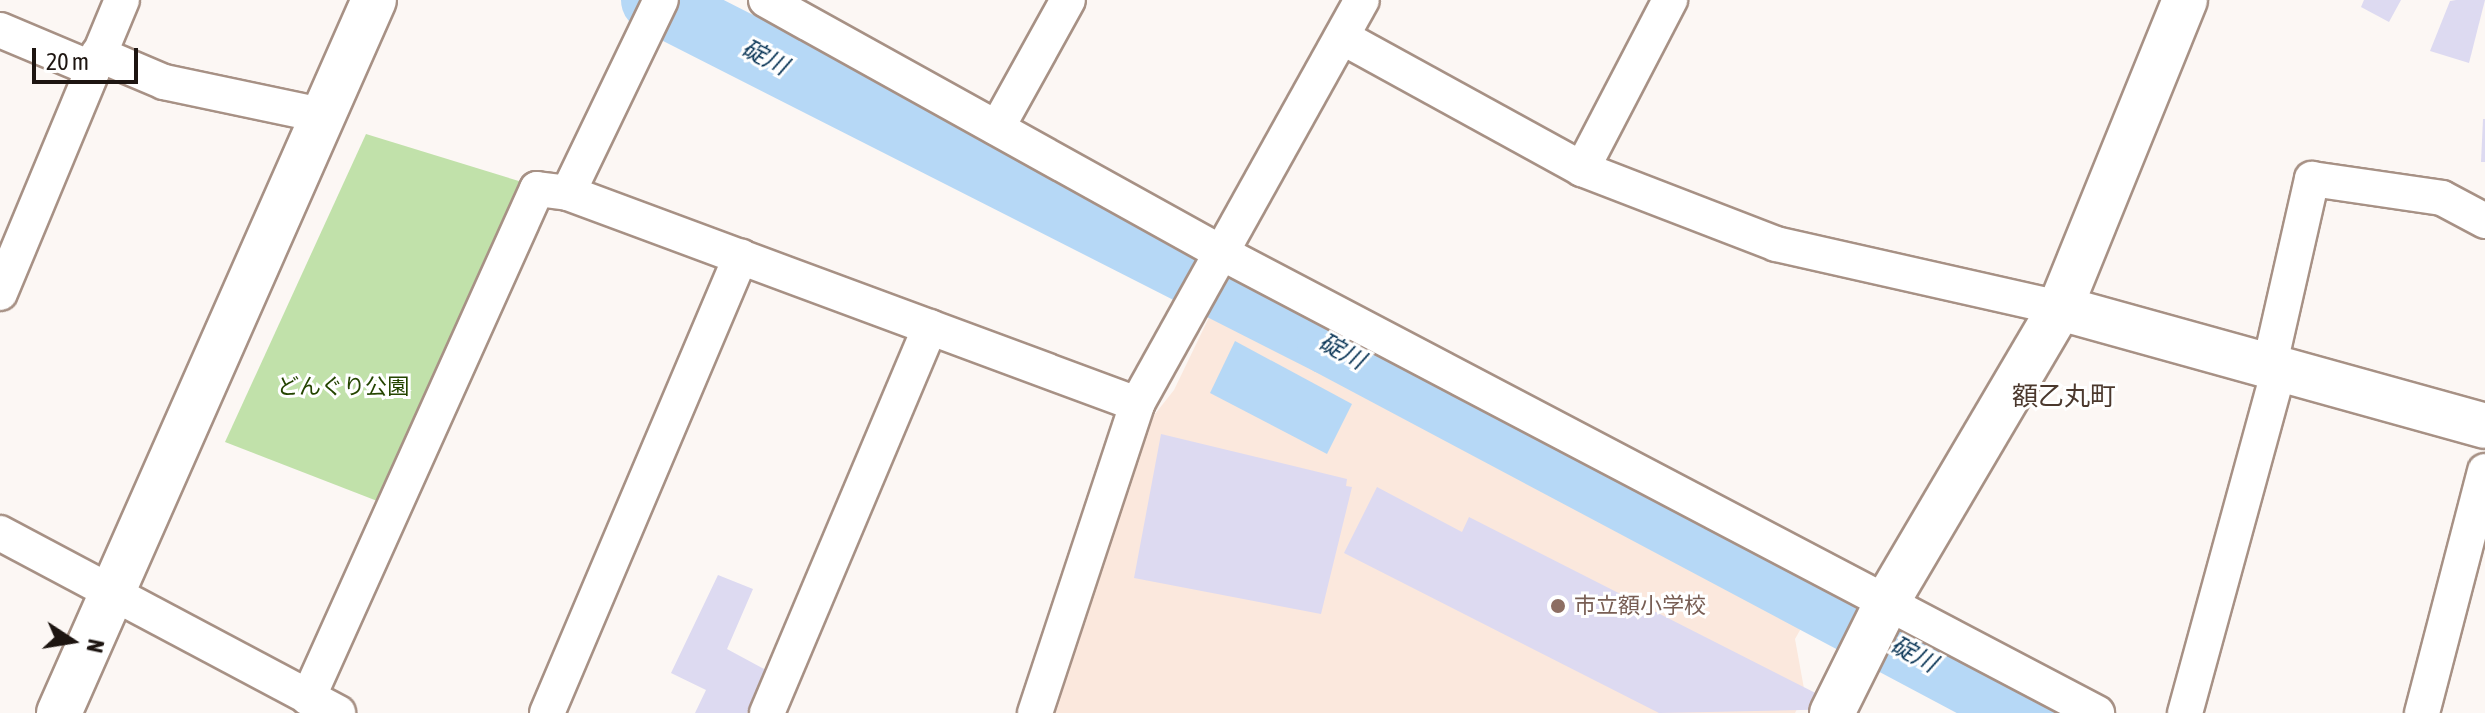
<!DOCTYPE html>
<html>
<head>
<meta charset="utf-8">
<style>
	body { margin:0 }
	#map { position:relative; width:2485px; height:713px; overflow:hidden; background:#fcf7f4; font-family:"Asap Condensed","Noto Sans JP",sans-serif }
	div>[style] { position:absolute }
	.built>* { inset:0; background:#fbe8dd }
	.green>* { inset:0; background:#c1e1aa }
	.water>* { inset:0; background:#b6d8f6 }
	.river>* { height:64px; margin:-32px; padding:0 32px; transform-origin:32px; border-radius:32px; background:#b6d8f6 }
	.building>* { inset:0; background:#dddaf1 }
	.roads { filter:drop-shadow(2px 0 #a79185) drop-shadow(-2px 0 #a79185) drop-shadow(0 2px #a79185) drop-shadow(0 -2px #a79185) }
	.street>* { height:34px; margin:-17px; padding:0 17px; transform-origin:17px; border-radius:17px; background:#fff }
	.secondary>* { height:44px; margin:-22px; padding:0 22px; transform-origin:22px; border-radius:22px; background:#fff }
	.dots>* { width:22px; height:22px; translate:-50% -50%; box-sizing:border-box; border:4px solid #fff; border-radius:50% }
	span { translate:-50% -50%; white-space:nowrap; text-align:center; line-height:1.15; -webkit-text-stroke:6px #fff; paint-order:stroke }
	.park-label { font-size:22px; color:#244400 }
	.education-label { font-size:22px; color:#785e54 }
	.left { translate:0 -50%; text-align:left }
	.water-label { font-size:24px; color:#0b3657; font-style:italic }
	.quarter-label { font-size:26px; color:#4b382d }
	.north { position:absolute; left:32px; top:601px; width:80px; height:80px; -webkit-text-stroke:6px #fff; paint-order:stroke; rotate:102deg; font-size:22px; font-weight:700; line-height:32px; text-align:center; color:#1d1511 }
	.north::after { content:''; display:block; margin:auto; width:28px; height:36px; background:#1d1511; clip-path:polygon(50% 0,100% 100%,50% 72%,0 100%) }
	.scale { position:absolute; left:32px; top:48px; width:106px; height:36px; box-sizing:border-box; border:4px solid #1d1511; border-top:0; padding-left:10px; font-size:24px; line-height:28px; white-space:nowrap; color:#1d1511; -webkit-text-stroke:6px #fff; paint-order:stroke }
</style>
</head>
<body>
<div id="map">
	<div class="built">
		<div style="clip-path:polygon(1214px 307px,1808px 616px,1795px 639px,1805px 694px,1795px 713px,1051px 713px,1147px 424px,1174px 390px)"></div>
	</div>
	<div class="green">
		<div style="clip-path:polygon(366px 134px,522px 182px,385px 504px,225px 442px)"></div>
	</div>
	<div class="water">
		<div style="clip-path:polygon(1235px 341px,1352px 404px,1327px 454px,1210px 393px)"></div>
	</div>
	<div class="river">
		<div style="left:653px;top:0;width:758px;rotate:26.9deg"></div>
		<div style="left:1329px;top:343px;width:788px;rotate:28deg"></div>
	</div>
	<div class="building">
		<div style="clip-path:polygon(2364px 0,2401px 0,2389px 22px,2361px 7px)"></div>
		<div style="clip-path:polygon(2456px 0,2485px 0,2469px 63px,2430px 51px,2450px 1px)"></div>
		<div style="clip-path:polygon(2483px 119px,2485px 119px,2485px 162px,2481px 162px)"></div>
		<div style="clip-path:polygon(1161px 434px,1347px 479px,1346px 486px,1352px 487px,1321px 614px,1134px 578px)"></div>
		<div style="clip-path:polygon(1377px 487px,1462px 532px,1469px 517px,1847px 709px,1659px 713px,1344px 553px)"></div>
		<div style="clip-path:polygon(718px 575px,753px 589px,727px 649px,766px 670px,747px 713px,695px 713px,706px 690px,671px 673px)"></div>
	</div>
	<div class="roads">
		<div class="street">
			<div style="left:766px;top:0;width:519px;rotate:29.03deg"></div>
			<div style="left:1220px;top:252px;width:991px;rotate:27.73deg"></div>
			<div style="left:0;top:30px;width:101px;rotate:22.8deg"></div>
			<div style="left:1342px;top:37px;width:274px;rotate:28.8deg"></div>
			<div style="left:1582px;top:169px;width:208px;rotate:21.1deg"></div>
			<div style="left:1776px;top:244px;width:291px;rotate:12.7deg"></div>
			<div style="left:98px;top:54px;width:72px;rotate:23deg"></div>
			<div style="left:164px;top:82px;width:160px;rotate:11.9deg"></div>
			<div style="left:997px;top:128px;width:146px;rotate:-61deg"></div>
			<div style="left:1582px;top:169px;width:191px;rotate:-62.5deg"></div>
			<div style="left:568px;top:193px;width:607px;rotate:20.35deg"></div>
			<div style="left:0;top:293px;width:317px;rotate:-67.4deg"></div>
			<div style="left:2269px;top:368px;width:194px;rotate:-77.2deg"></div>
			<div style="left:2312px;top:179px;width:131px;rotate:8.3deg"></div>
			<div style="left:2442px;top:198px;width:49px;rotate:28.1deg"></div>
			<div style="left:0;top:533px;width:383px;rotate:28deg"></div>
			<div style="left:308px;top:698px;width:558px;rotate:-65.78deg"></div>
			<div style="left:537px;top:189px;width:31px;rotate:7deg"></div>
			<div style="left:568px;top:193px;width:214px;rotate:-64.3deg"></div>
			<div style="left:547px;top:713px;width:496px;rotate:-67deg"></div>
			<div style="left:767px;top:713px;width:419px;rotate:-67.1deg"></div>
			<div style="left:1035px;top:713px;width:325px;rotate:-71.7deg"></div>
			<div style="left:1137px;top:404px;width:462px;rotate:-60.9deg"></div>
			<div style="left:2185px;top:713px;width:356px;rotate:-74.7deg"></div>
			<div style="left:2422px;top:713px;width:250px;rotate:-75.4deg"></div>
		</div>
		<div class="secondary">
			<div style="left:2185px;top:0;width:332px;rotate:112.1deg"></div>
			<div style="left:2060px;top:308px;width:441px;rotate:15.5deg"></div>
			<div style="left:59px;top:713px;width:779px;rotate:-66.16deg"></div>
			<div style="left:1832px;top:713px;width:126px;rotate:-63.6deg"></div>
			<div style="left:1888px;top:600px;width:339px;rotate:-59.5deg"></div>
		</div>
	</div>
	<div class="dots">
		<div style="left:1558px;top:606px;background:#8d6e63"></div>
	</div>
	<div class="park-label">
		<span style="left:343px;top:387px">どんぐり公園</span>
	</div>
	<div class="education-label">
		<span class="left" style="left:1574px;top:606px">市立額小学校</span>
	</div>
	<div class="water-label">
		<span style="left:765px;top:57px;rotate:27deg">碇川</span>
		<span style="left:1342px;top:351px;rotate:28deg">碇川</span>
		<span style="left:1914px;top:654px;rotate:28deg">碇川</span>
	</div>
	<div class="quarter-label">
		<span style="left:2064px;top:397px">額乙丸町</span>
	</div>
	<div class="north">N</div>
	<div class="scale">20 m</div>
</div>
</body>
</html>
